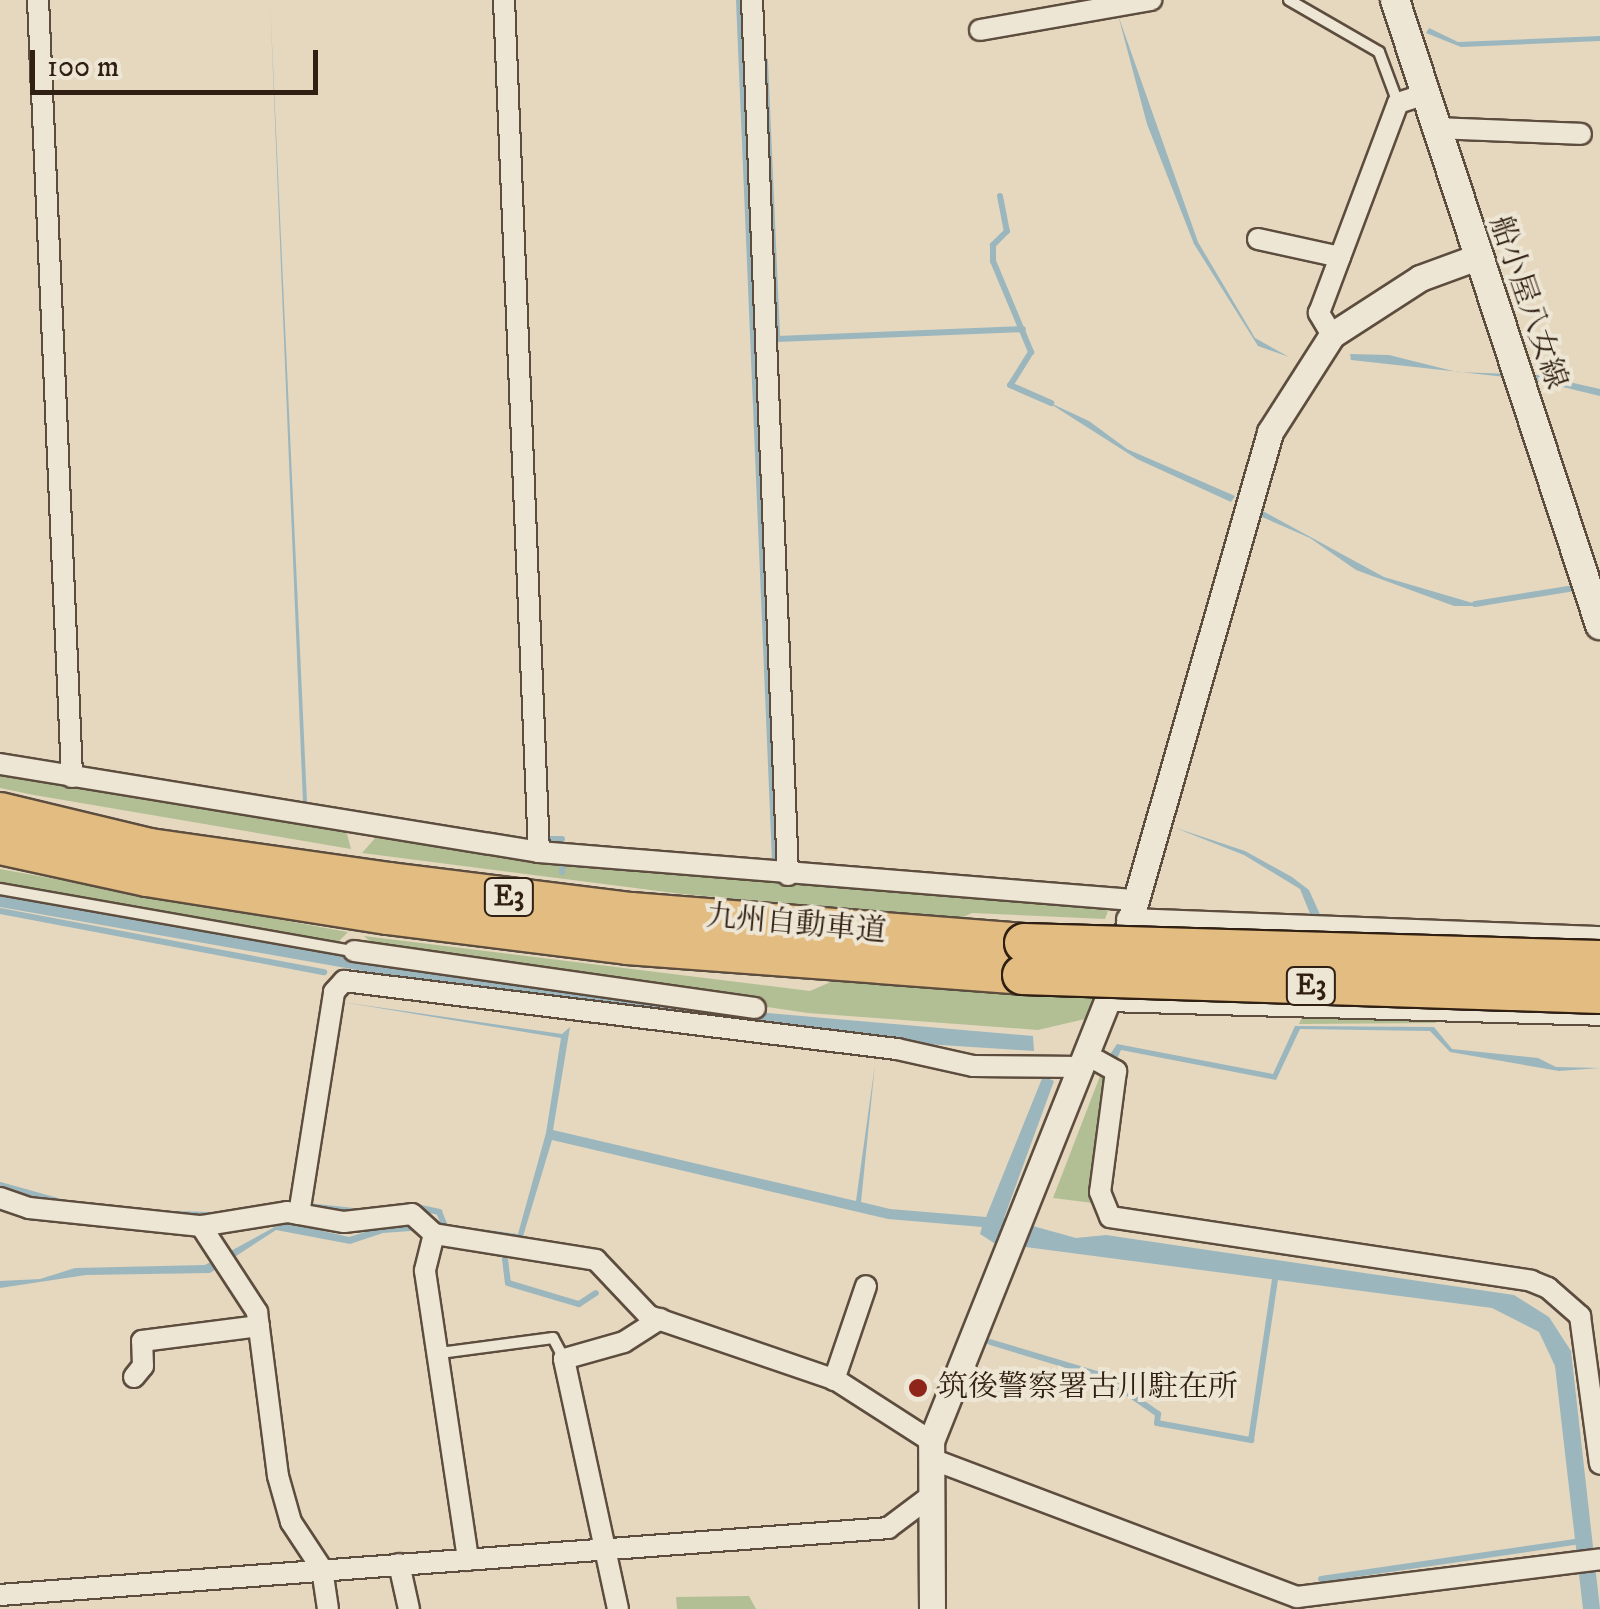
<!DOCTYPE html>
<html>
<head>
<meta charset="utf-8">
<style>
	body { margin:0 }
	#map { position:relative; width:1600px; height:1609px; overflow:hidden; background:#e5d8bf; font-family:"IM FELL DW Pica","Noto Serif JP",serif }
	div>[style] { position:absolute }
	.green>* { inset:0; background:#b2bf94 }
	.water>* { inset:0; background:#9cb6be }
	.stream>* { height:6px; margin:-3px; padding:0 3px; transform-origin:3px; border-radius:3px; background:#9cb6be }
	.roads { filter:drop-shadow(2px 0 #5d4d3e) drop-shadow(-2px 0 #5d4d3e) drop-shadow(0 2px #5d4d3e) drop-shadow(0 -2px #5d4d3e) }
	.service>* { height:10px; margin:-5px; padding:0 5px; transform-origin:5px; border-radius:5px; background:#eee6d5 }
	.minor>* { height:20px; margin:-10px; padding:0 10px; transform-origin:10px; border-radius:10px; background:#eee6d5 }
	.tertiary>* { height:25px; margin:-12.5px; padding:0 12.5px; transform-origin:12.5px; border-radius:12.5px; background:#eee6d5 }
	.secondary>* { height:28px; margin:-14px; padding:0 14px; transform-origin:14px; border-radius:14px; background:#eee6d5 }
	.motorway>* { height:38px; margin:-19px; padding:0 19px; transform-origin:19px; border-radius:19px; background:#e2bc80 }
	.bridges { filter:drop-shadow(2px 0 #301f13) drop-shadow(-2px 0 #301f13) drop-shadow(0 2px #301f13) drop-shadow(0 -2px #301f13) }
	.motorway-bridge>* { height:38px; margin:-19px; padding:0 19px; transform-origin:19px; border-radius:19px; background:#e2bc80 }
	.dots>* { width:28px; height:28px; translate:-50% -50%; box-sizing:border-box; border:5px solid #eee6d5; border-radius:50% }
	span { translate:-50% -50%; white-space:nowrap; text-align:center; line-height:1.15; -webkit-text-stroke:8px #eee6d5; paint-order:stroke }
	.shield-label span { padding:2px 8px; background:#eee6d5; border:2px solid; border-radius:8px; -webkit-text-stroke-width:0 }
	.shield-label { font-size:28px; color:#301f13; font-weight:700 }
	.street-label { font-size:30px; color:#301f13 }
	.poi-label { font-size:30px; color:#301f13 }
	.left { translate:0 -50%; text-align:left }
	.scale { position:absolute; left:30px; top:50px; width:288px; height:45px; box-sizing:border-box; border:5px solid #301f13; border-top:0; padding-left:12px; font-size:30px; line-height:35px; white-space:nowrap; color:#301f13; -webkit-text-stroke:8px #eee6d5; paint-order:stroke }
</style>
</head>
<body>
<div id="map">
	<div class="green">
		<div style="clip-path:polygon(0 773px,346px 830px,351px 849px,34px 795px,0 788px)"></div>
		<div style="clip-path:polygon(377px 836px,526px 860px,1086px 902px,1108px 911px,1105px 919px,972px 913px,959px 919px,682px 894px,362px 853px)"></div>
		<div style="clip-path:polygon(0 869px,348px 932px,335px 945px,0 886px)"></div>
		<div style="clip-path:polygon(364px 936px,810px 991px,833px 981px,1094px 994px,1085px 1019px,1038px 1030px,808px 1013px,379px 949px)"></div>
		<div style="clip-path:polygon(1305px 1010px,1438px 1013px,1436px 1023px,1299px 1024px)"></div>
		<div style="clip-path:polygon(1100px 1076px,1107px 1082px,1093px 1203px,1053px 1198px)"></div>
		<div style="clip-path:polygon(749px 1596px,756px 1609px,677px 1609px,676px 1597px)"></div>
	</div>
	<div class="water">
		<div style="clip-path:polygon(270px 0,307px 802px,529px 838px,211px 795px,82px 771px,303px 803px)"></div>
		<div style="clip-path:polygon(736px 0,742px 0,778px 861px,772px 861px)"></div>
		<div style="clip-path:polygon(1118px 15px,1198px 242px,1255px 338px,1289px 357px,1258px 346px,1194px 244px,1147px 124px)"></div>
		<div style="clip-path:polygon(1429px 28px,1458px 42px,1600px 36px,1600px 41px,1461px 47px,1426px 33px)"></div>
		<div style="clip-path:polygon(1350px 354px,1389px 355px,1457px 372px,1538px 375px,1600px 389px,1600px 396px,1534px 380px,1351px 360px)"></div>
		<div style="clip-path:polygon(1046px 401px,1089px 421px,1127px 449px,1235px 496px,1231px 502px,1137px 459px)"></div>
		<div style="clip-path:polygon(1261px 510px,1384px 577px,1483px 606px,1454px 606px,1356px 570px,1310px 538px,1260px 516px)"></div>
		<div style="clip-path:polygon(1173px 827px,1245px 851px,1292px 877px,1309px 890px,1322px 919px,1313px 921px,1300px 889px,1244px 855px)"></div>
		<div style="clip-path:polygon(0 894px,444px 971px,755px 1012px,1033px 1036px,1034px 1051px,895px 1042px,459px 988px,0 907px)"></div>
		<div style="clip-path:polygon(342px 1002px,562px 1034px,570px 1027px,553px 1130px,856px 1201px,875px 1064px,861px 1202px,890px 1209px,986px 1217px,1043px 1076px,1054px 1081px,1004px 1218px,1076px 1238px,1106px 1235px,1514px 1295px,1549px 1317px,1571px 1351px,1600px 1609px,1583px 1609px,1555px 1366px,1539px 1332px,1492px 1308px,994px 1243px,980px 1234px,982px 1227px,888px 1219px,552px 1140px,521px 1243px,438px 1229px,383px 1233px,350px 1244px,276px 1230px,210px 1273px,86px 1275px,0 1288px,0 1281px,40px 1279px,75px 1268px,205px 1265px,284px 1222px,349px 1237px,384px 1226px,444px 1224px,518px 1234px,546px 1133px,561px 1038px)"></div>
		<div style="clip-path:polygon(1295px 1026px,1434px 1027px,1452px 1049px,1538px 1058px,1556px 1067px,1600px 1068px,1559px 1071px,1450px 1052px,1430px 1031px,1300px 1029px,1276px 1080px,1121px 1050px,1117px 1059px,1109px 1056px,1117px 1044px,1273px 1074px)"></div>
	</div>
	<div class="stream">
		<div style="left:765px;top:61px;width:278px;rotate:87.5deg"></div>
		<div style="left:777px;top:339px;width:246px;rotate:-2.3deg"></div>
		<div style="left:1000px;top:196px;width:36px;rotate:79deg"></div>
		<div style="left:1007px;top:231px;width:20px;rotate:135deg"></div>
		<div style="left:993px;top:245px;width:16px;rotate:90deg"></div>
		<div style="left:993px;top:261px;width:99px;rotate:67.3deg"></div>
		<div style="left:1031px;top:352px;width:39px;rotate:122deg"></div>
		<div style="left:1010px;top:385px;width:45px;rotate:23.7deg"></div>
		<div style="left:1475px;top:604px;width:107px;rotate:-9.1deg"></div>
		<div style="left:551px;top:839px;width:11px"></div>
		<div style="left:562px;top:872px;width:11px;rotate:-85deg"></div>
		<div style="left:0;top:911px;width:330px;rotate:10.7deg"></div>
		<div style="left:0;top:1185px;width:63px;rotate:15.6deg"></div>
		<div style="left:307px;top:1206px;width:47px;rotate:6.1deg"></div>
		<div style="left:416px;top:1207px;width:24px;rotate:12deg"></div>
		<div style="left:439px;top:1212px;width:13px;rotate:67deg"></div>
		<div style="left:178px;top:1214px;width:38px;rotate:2deg"></div>
		<div style="left:505px;top:1259px;width:24px;rotate:83deg"></div>
		<div style="left:508px;top:1283px;width:74px;rotate:16.5deg"></div>
		<div style="left:579px;top:1304px;width:20px;rotate:-33deg"></div>
		<div style="left:990px;top:1342px;width:118px;rotate:16.7deg"></div>
		<div style="left:1103px;top:1376px;width:67px;rotate:34.6deg"></div>
		<div style="left:1158px;top:1414px;width:9px;rotate:96deg"></div>
		<div style="left:1157px;top:1423px;width:96px;rotate:10.3deg"></div>
		<div style="left:1251px;top:1440px;width:170px;rotate:-81.5deg"></div>
		<div style="left:1321px;top:1579px;width:264px;rotate:-8.3deg"></div>
	</div>
	<div class="roads">
		<div class="service">
			<div style="left:1289px;top:0;width:104px;rotate:30deg"></div>
			<div style="left:1379px;top:52px;width:54px;rotate:69.6deg"></div>
			<div style="left:0;top:889px;width:358px;rotate:10deg"></div>
			<div style="left:440px;top:1353px;width:114px;rotate:-7.6deg"></div>
			<div style="left:553px;top:1338px;width:24px;rotate:62deg"></div>
		</div>
		<div class="minor">
			<div style="left:38px;top:0;width:778px;rotate:87.49deg"></div>
			<div style="left:504px;top:0;width:853px;rotate:87.65deg"></div>
			<div style="left:752px;top:0;width:876px;rotate:87.64deg"></div>
			<div style="left:980px;top:30px;width:174px;rotate:-10deg"></div>
			<div style="left:1433px;top:128px;width:148px;rotate:2.3deg"></div>
			<div style="left:1258px;top:239px;width:84px;rotate:12.4deg"></div>
			<div style="left:1332px;top:335px;width:26px;rotate:-121deg"></div>
			<div style="left:1319px;top:313px;width:224px;rotate:-69.4deg"></div>
			<div style="left:1398px;top:103px;width:26px;rotate:-18deg"></div>
			<div style="left:0;top:764px;width:546px;rotate:9.27deg"></div>
			<div style="left:539px;top:852px;width:596px;rotate:4.62deg"></div>
			<div style="left:1127px;top:919px;width:473px;rotate:2.2deg"></div>
			<div style="left:354px;top:951px;width:405px;rotate:8.1deg"></div>
			<div style="left:1107px;top:1001px;width:493px;rotate:1.6deg"></div>
			<div style="left:1098px;top:1061px;width:21px;rotate:29deg"></div>
			<div style="left:1116px;top:1071px;width:122px;rotate:97.5deg"></div>
			<div style="left:1100px;top:1192px;width:27px;rotate:68deg"></div>
			<div style="left:1110px;top:1217px;width:426px;rotate:8.6deg"></div>
			<div style="left:1531px;top:1281px;width:18px;rotate:22deg"></div>
			<div style="left:1548px;top:1288px;width:43px;rotate:41.2deg"></div>
			<div style="left:1580px;top:1316px;width:149px;rotate:82.3deg"></div>
			<div style="left:0;top:1198px;width:31px;rotate:19deg"></div>
			<div style="left:29px;top:1208px;width:173px;rotate:6deg"></div>
			<div style="left:201px;top:1226px;width:87px;rotate:-9.2deg"></div>
			<div style="left:287px;top:1212px;width:58px;rotate:10deg"></div>
			<div style="left:344px;top:1222px;width:68px;rotate:-6.7deg"></div>
			<div style="left:412px;top:1214px;width:30px;rotate:42deg"></div>
			<div style="left:434px;top:1234px;width:164px;rotate:9.1deg"></div>
			<div style="left:596px;top:1260px;width:77px;rotate:46.6deg"></div>
			<div style="left:649px;top:1316px;width:198px;rotate:18.9deg"></div>
			<div style="left:836px;top:1380px;width:113px;rotate:32.7deg"></div>
			<div style="left:299px;top:1214px;width:225px;rotate:-81deg"></div>
			<div style="left:334px;top:992px;width:15px;rotate:-48deg"></div>
			<div style="left:344px;top:981px;width:557px;rotate:7.01deg"></div>
			<div style="left:897px;top:1049px;width:78px;rotate:12.6deg"></div>
			<div style="left:973px;top:1066px;width:110px;rotate:0.5deg"></div>
			<div style="left:201px;top:1226px;width:103px;rotate:56.9deg"></div>
			<div style="left:257px;top:1312px;width:165px;rotate:82.7deg"></div>
			<div style="left:278px;top:1476px;width:48px;rotate:74.2deg"></div>
			<div style="left:291px;top:1522px;width:56px;rotate:56.6deg"></div>
			<div style="left:322px;top:1569px;width:40px;rotate:81.5deg"></div>
			<div style="left:434px;top:1234px;width:38px;rotate:104deg"></div>
			<div style="left:425px;top:1271px;width:292px;rotate:81.5deg"></div>
			<div style="left:134px;top:1377px;width:14px;rotate:-51deg"></div>
			<div style="left:143px;top:1366px;width:25px;rotate:-92deg"></div>
			<div style="left:142px;top:1341px;width:118px;rotate:-7.3deg"></div>
			<div style="left:834px;top:1380px;width:99px;rotate:-71.2deg"></div>
			<div style="left:934px;top:1460px;width:388px;rotate:20.7deg"></div>
			<div style="left:1297px;top:1597px;width:305px;rotate:-7.1deg"></div>
			<div style="left:399px;top:1564px;width:46px;rotate:77.5deg"></div>
			<div style="left:0;top:1595px;width:891px;rotate:-4.31deg"></div>
			<div style="left:888px;top:1528px;width:55px;rotate:-36.9deg"></div>
			<div style="left:618px;top:1609px;width:256px;rotate:-102.2deg"></div>
			<div style="left:564px;top:1359px;width:62px;rotate:-15.8deg"></div>
			<div style="left:624px;top:1342px;width:43px;rotate:-32.6deg"></div>
		</div>
		<div class="tertiary">
			<div style="left:932px;top:1609px;width:168px;rotate:-90.3deg"></div>
			<div style="left:931px;top:1441px;width:474px;rotate:-68.2deg"></div>
			<div style="left:1107px;top:1001px;width:592px;rotate:-74.01deg"></div>
			<div style="left:1270px;top:432px;width:115px;rotate:-57.4deg"></div>
			<div style="left:1332px;top:335px;width:105px;rotate:-32.9deg"></div>
			<div style="left:1420px;top:278px;width:61px;rotate:-20.2deg"></div>
		</div>
		<div class="secondary">
			<div style="left:1395px;top:0;width:658px;rotate:71.84deg"></div>
		</div>
		<div class="motorway">
			<div style="left:0;top:812px;width:154px;rotate:13.5deg"></div>
			<div style="left:150px;top:848px;width:242px;rotate:8.1deg"></div>
			<div style="left:390px;top:882px;width:243px;rotate:7.1deg"></div>
			<div style="left:631px;top:912px;width:394px;rotate:4.5deg"></div>
			<div style="left:0;top:845px;width:150px;rotate:12.3deg"></div>
			<div style="left:147px;top:877px;width:243px;rotate:9deg"></div>
			<div style="left:387px;top:915px;width:242px;rotate:7.1deg"></div>
			<div style="left:627px;top:945px;width:396px;rotate:4.3deg"></div>
		</div>
	</div>
	<div class="bridges">
		<div class="motorway-bridge">
			<div style="left:1024px;top:943px;width:576px;rotate:1.69deg"></div>
			<div style="left:1022px;top:975px;width:578px;rotate:1.88deg"></div>
		</div>
	</div>
	<div class="dots">
		<div style="left:918px;top:1388px;background:#8f2418"></div>
	</div>
	<div class="shield-label">
		<span style="left:509px;top:897px">E3</span>
		<span style="left:1311px;top:986px">E3</span>
	</div>
	<div class="street-label">
		<span style="left:1527px;top:303px;rotate:71deg">船小屋八女線</span>
		<span style="left:796px;top:925px;rotate:5deg">九州自動車道</span>
	</div>
	<div class="poi-label">
		<span class="left" style="left:938px;top:1388px">筑後警察署古川駐在所</span>
	</div>
	<div class="scale">100 m</div>
</div>
</body>
</html>
